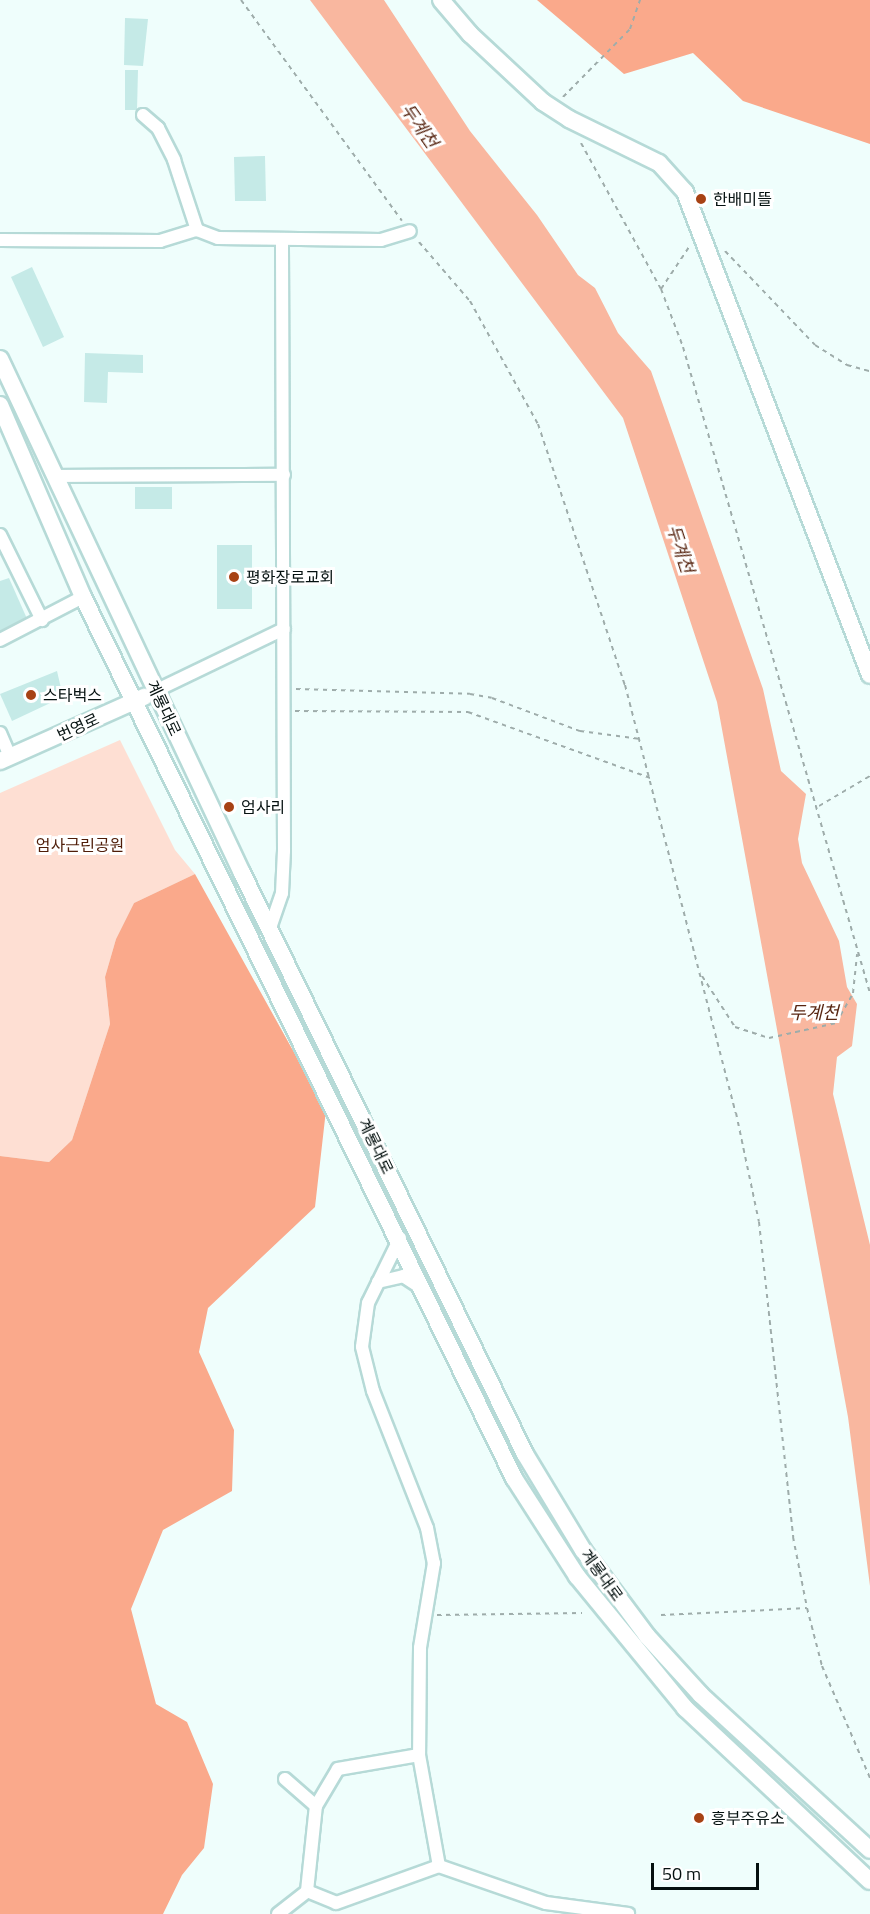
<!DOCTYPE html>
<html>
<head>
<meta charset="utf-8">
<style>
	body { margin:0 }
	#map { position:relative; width:870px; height:1914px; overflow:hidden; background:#effefc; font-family:"Titillium Web","Noto Sans KR",sans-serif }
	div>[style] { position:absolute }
	.green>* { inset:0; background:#fedfd3 }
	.forest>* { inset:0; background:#faa98b }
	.water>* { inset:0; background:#f9b79f }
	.building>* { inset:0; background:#c5eae7 }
	.path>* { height:2px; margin-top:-1px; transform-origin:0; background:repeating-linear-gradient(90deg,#9eacaa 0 4.5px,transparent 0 9px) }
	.roads { filter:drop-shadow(2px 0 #b6dad7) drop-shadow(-2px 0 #b6dad7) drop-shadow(0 2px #b6dad7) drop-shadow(0 -2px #b6dad7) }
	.street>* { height:12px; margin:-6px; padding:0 6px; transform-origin:6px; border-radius:6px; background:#fff }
	.secondary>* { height:16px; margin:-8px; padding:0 8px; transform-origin:8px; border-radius:8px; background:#fff }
	.dots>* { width:16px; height:16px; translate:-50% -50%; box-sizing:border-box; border:3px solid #fff; border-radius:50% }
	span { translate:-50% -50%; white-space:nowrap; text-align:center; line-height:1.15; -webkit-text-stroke:6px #fff; paint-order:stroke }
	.poi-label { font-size:16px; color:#051110 }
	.left { translate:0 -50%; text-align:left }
	.street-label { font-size:16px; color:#051110 }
	.park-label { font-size:16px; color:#4f1d08 }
	.water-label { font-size:18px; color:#582612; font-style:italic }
	.scale { position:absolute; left:651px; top:1863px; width:108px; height:27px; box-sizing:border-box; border:3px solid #051110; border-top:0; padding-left:8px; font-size:18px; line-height:21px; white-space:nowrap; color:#051110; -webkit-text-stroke:4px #fff; paint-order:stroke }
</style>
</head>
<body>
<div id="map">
	<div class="green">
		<div style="clip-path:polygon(120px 740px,175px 850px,195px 874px,134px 903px,116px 939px,105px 977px,110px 1024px,72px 1140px,49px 1162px,0 1156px,0 793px)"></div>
	</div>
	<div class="forest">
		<div style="clip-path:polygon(537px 0,870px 0,870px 144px,743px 101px,693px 53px,624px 74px)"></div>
		<div style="clip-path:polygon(195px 874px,326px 1110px,315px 1207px,208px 1308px,199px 1352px,234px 1430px,232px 1491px,163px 1530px,131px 1609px,156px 1704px,187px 1722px,213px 1784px,204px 1848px,182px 1875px,163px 1914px,0 1914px,0 1156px,49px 1162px,72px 1140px,110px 1024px,105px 977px,116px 939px,134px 903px)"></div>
	</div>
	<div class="water">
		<div style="clip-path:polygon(310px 0,384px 0,470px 131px,537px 215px,578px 275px,595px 288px,618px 333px,651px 371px,763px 689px,781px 771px,806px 794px,798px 839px,802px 863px,839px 941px,847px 987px,857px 1004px,852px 1046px,837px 1057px,833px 1094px,870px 1245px,870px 1586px,848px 1417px,717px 702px,623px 418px)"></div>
	</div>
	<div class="building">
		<div style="clip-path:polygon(125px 18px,148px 19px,143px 66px,124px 65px)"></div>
		<div style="clip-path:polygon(125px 70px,138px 70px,137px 110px,125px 110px)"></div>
		<div style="clip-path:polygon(265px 156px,266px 201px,235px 201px,234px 157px)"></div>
		<div style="clip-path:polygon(32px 267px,64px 337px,43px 347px,11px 277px)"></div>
		<div style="clip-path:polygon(85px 353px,143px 355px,143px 373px,108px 372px,107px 403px,84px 402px)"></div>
		<div style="clip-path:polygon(135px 487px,172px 487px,172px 509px,135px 509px)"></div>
		<div style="clip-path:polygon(217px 545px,252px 545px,252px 609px,217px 609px)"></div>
		<div style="clip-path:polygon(9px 578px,28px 621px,0 634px,0 581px)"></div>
		<div style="clip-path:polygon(57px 671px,63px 697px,12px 721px,0 694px)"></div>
	</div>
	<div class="path">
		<div style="left:241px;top:0;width:273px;rotate:53.9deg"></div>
		<div style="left:563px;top:97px;width:95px;rotate:-45.4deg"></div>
		<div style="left:630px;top:29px;width:31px;rotate:-71deg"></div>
		<div style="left:581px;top:143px;width:166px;rotate:61.3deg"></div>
		<div style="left:661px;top:289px;width:62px;rotate:69.2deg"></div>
		<div style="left:683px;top:347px;width:673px;rotate:73.86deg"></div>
		<div style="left:419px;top:242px;width:78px;rotate:49.2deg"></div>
		<div style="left:470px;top:301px;width:141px;rotate:61.1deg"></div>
		<div style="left:538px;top:424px;width:275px;rotate:71.6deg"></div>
		<div style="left:625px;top:685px;width:442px;rotate:75.5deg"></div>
		<div style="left:736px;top:1113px;width:111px;rotate:78.1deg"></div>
		<div style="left:759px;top:1222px;width:317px;rotate:83.8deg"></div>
		<div style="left:793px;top:1537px;width:72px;rotate:78.8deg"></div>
		<div style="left:807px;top:1608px;width:60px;rotate:75.5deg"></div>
		<div style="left:822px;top:1666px;width:122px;rotate:66.8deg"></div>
		<div style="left:725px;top:251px;width:130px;rotate:46.2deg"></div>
		<div style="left:815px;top:345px;width:38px;rotate:32deg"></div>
		<div style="left:847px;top:365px;width:24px;rotate:15deg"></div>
		<div style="left:661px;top:289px;width:50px;rotate:-56.3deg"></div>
		<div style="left:296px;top:689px;width:174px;rotate:1.6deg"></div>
		<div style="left:470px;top:694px;width:22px;rotate:10deg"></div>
		<div style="left:492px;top:698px;width:94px;rotate:20.6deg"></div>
		<div style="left:580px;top:731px;width:61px;rotate:7.6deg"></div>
		<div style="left:295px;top:711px;width:173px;rotate:0.3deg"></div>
		<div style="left:468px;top:712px;width:194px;rotate:19.9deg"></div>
		<div style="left:819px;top:806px;width:59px;rotate:-30.5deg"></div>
		<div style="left:702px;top:976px;width:61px;rotate:57.1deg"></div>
		<div style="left:735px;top:1027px;width:36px;rotate:18deg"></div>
		<div style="left:769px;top:1038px;width:69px;rotate:-12.6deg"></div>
		<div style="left:836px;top:1023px;width:34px;rotate:-60deg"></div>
		<div style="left:853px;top:993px;width:39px;rotate:-84deg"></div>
		<div style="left:437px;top:1615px;width:145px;rotate:-0.8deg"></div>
		<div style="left:661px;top:1615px;width:146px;rotate:-2.7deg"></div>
	</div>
	<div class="roads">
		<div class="street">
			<div style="left:143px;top:115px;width:20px;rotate:41deg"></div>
			<div style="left:158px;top:128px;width:36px;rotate:63deg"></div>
			<div style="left:174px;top:160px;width:74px;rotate:71.8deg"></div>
			<div style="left:0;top:240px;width:160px;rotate:0.4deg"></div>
			<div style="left:160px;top:241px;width:39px;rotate:-17deg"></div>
			<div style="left:197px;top:230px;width:22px;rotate:21deg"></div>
			<div style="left:218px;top:238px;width:163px;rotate:0.7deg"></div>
			<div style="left:381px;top:240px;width:30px;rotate:-17deg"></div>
			<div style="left:55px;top:476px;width:229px;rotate:-0.3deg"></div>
			<div style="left:0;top:535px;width:95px;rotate:63.7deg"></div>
			<div style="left:0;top:640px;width:93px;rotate:-27.4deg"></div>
			<div style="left:155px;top:691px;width:143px;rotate:-25.7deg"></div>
			<div style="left:0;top:733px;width:26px;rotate:67deg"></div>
			<div style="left:270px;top:928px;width:37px;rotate:-71deg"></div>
			<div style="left:282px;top:893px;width:42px;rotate:-87.3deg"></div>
			<div style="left:284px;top:851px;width:611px;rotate:-90.19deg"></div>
			<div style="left:400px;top:1238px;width:72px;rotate:116.2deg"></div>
			<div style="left:368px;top:1303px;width:44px;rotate:97.8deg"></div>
			<div style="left:362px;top:1347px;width:45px;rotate:76deg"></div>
			<div style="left:373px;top:1391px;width:147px;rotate:68.5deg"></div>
			<div style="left:427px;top:1528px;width:36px;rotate:79deg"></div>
			<div style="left:434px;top:1563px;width:86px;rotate:99.4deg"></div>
			<div style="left:420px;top:1648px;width:107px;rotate:90.5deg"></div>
			<div style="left:419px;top:1755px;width:113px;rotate:79.8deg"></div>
			<div style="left:439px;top:1866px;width:113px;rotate:19.1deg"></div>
			<div style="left:546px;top:1903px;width:83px;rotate:7.6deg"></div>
			<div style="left:378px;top:1282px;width:26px;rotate:-13deg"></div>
			<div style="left:403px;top:1276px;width:20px;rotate:33deg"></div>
			<div style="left:285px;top:1779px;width:41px;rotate:41.1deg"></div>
			<div style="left:307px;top:1891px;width:85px;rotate:-84deg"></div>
			<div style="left:316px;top:1806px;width:43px;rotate:-59.3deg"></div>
			<div style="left:338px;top:1769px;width:82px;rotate:-9.8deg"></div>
			<div style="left:278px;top:1914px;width:37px;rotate:-38deg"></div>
			<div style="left:307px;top:1891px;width:31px;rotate:22deg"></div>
			<div style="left:336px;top:1903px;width:109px;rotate:-19.8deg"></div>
		</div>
		<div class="secondary">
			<div style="left:441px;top:0;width:45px;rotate:49.5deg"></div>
			<div style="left:470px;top:34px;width:100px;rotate:43deg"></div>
			<div style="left:543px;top:102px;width:31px;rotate:33deg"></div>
			<div style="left:569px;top:119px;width:100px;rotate:26.1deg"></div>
			<div style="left:659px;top:163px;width:39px;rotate:48deg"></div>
			<div style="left:685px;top:192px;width:517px;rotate:69.04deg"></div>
			<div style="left:0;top:359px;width:568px;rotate:64.79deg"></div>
			<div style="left:242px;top:873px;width:646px;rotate:64.03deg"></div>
			<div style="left:525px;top:1454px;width:112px;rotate:58.9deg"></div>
			<div style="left:583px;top:1550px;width:107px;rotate:53.3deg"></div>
			<div style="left:647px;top:1636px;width:80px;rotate:47.5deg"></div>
			<div style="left:701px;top:1695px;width:229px;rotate:42.5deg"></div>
			<div style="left:0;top:405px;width:209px;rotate:66.6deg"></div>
			<div style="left:83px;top:597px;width:981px;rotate:63.93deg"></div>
			<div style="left:514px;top:1478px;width:117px;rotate:57.3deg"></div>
			<div style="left:577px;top:1576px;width:171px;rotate:50.7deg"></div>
			<div style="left:685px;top:1708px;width:253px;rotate:43.1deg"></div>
			<div style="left:0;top:761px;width:158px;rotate:-24deg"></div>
		</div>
	</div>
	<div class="dots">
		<div style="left:701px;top:199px;background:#a74214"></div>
		<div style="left:234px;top:577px;background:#a74214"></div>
		<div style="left:31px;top:695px;background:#a74214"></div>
		<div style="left:229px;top:807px;background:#a74214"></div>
		<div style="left:699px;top:1818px;background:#a74214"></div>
	</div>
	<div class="poi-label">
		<span class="left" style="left:713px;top:199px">한배미뜰</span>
		<span class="left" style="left:246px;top:577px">평화장로교회</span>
		<span class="left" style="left:43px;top:695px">스타벅스</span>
		<span class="left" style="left:241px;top:807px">엄사리</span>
		<span class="left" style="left:711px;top:1818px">흥부주유소</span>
	</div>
	<div class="street-label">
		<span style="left:164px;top:708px;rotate:65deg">계룡대로</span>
		<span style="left:78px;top:727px;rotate:-25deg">번영로</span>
		<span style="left:376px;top:1146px;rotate:64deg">계룡대로</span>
		<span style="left:602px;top:1575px;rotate:54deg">계룡대로</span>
	</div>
	<div class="park-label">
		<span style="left:80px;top:845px">엄사근린공원</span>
	</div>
	<div class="water-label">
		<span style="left:419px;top:126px;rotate:55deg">두계천</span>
		<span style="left:680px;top:549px;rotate:72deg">두계천</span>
		<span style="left:814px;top:1013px">두계천</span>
	</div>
	<div class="scale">50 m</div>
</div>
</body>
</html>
